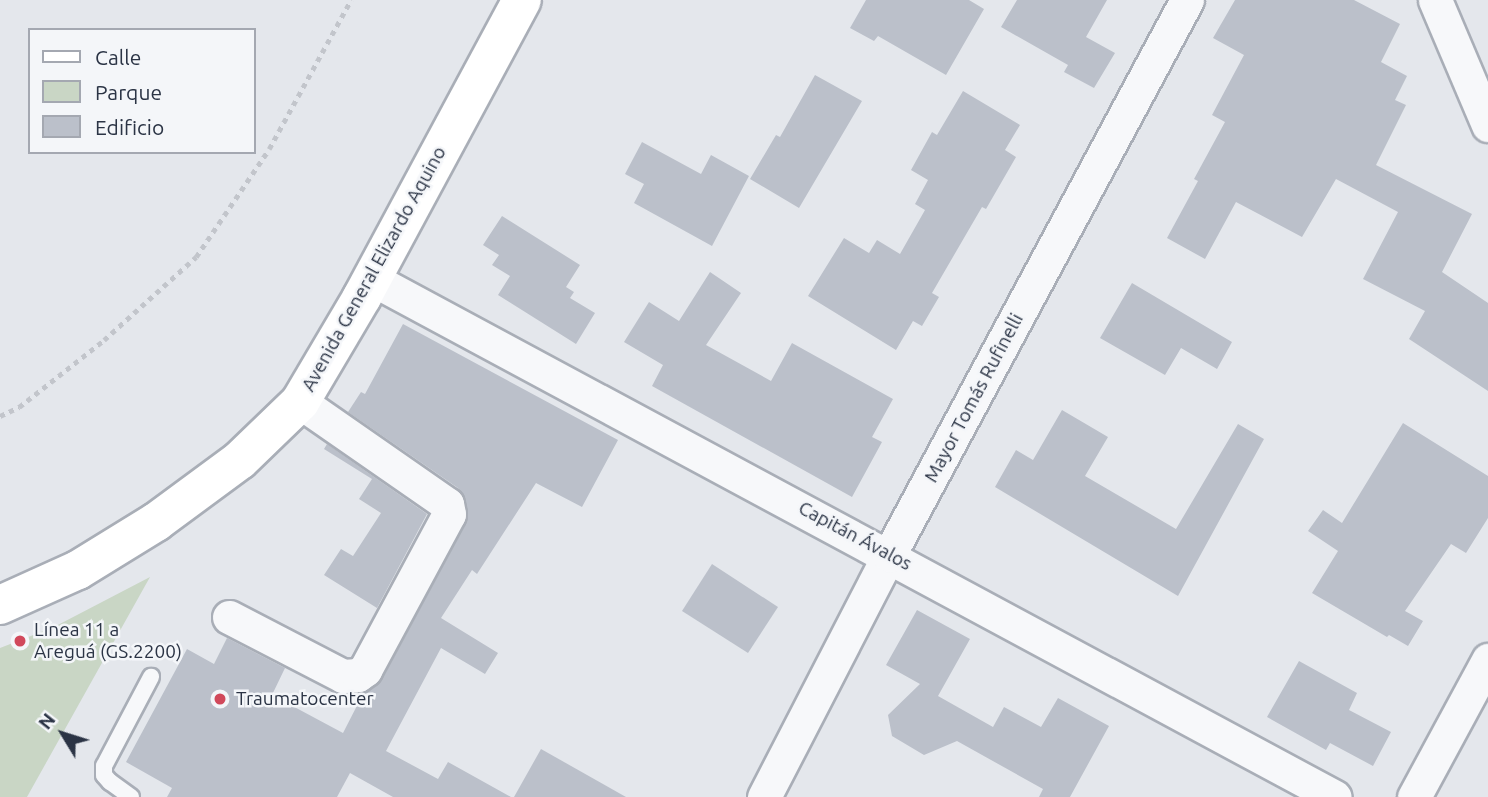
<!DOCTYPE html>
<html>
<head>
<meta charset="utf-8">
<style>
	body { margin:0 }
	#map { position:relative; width:1488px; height:797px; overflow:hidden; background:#e4e7ec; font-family:Ubuntu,sans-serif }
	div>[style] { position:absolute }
	.green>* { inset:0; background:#c9d6c5 }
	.building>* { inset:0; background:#bbc0ca }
	.path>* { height:4.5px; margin-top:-2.25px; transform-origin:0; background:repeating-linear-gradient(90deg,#c2c5cb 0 5px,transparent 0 10px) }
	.roads { filter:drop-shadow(2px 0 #a9aeb7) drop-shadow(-2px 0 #a9aeb7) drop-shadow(0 2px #a9aeb7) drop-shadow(0 -2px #a9aeb7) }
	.service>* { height:16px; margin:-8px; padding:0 8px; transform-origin:8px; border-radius:8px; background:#f7f8fa }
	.minor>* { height:33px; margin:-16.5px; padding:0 16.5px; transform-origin:16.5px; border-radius:16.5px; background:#f7f8fa }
	.primary>* { height:38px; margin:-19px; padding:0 19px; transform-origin:19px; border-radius:19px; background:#fff }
	.dots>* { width:19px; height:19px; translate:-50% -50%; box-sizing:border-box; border:4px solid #f4f6f9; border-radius:50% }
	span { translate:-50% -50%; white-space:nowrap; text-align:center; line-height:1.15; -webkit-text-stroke:5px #f4f6f9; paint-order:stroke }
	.street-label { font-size:19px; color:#2b3445 }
	.poi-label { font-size:19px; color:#2b3445 }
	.left { translate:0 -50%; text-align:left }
	.legend { position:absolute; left:28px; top:28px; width:228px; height:126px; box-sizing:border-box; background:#f4f6f9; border:2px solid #a4a8b1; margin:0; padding:9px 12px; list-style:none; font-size:21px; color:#2b3445 }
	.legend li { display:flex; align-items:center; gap:14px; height:35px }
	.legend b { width:35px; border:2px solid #a4a8b1 }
	.north { position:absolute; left:28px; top:699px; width:70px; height:70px; -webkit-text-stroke:5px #f4f6f9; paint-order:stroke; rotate:308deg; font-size:19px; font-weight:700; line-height:28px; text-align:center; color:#2b3445 }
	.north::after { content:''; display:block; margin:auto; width:24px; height:32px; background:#2b3445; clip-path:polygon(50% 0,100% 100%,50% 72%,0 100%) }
</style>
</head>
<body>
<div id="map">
	<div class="green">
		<div style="clip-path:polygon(150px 577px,27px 797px,0 797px,0 648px,54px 627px)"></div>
	</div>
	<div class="building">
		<div style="clip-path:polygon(866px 0,969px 0,984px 9px,946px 75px,878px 36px,874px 41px,850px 28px)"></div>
		<div style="clip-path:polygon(1017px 0,1107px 0,1086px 37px,1115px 53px,1094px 88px,1064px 72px,1068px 65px,1001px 27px)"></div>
		<div style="clip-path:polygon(1235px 0,1354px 0,1400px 24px,1381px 62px,1407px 76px,1395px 100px,1406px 105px,1376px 165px,1472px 214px,1442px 272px,1488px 303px,1488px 391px,1409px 339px,1425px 311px,1363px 279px,1398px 212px,1336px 179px,1302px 237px,1236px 202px,1205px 259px,1167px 238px,1198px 181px,1194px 179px,1225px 122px,1212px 115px,1244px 55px,1213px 38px)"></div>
		<div style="clip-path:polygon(815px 75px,862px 101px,799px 208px,750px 179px,776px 135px,780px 137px)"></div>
		<div style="clip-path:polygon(963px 91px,1020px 125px,1005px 150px,1016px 157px,986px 209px,982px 207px,932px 293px,939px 297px,922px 326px,913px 321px,896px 350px,808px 296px,844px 238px,869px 253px,877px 240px,900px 254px,925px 210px,915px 204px,928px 180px,911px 170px,932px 132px,937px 135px)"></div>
		<div style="clip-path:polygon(642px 142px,701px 174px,711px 155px,749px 176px,712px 246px,634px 203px,644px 184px,625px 174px)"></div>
		<div style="clip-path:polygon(502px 216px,580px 265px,566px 287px,574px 292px,570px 298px,595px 313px,576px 344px,498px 295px,510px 276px,492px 265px,499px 255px,483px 245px)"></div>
		<div style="clip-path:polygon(710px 272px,741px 293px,706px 345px,771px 381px,792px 343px,893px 399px,872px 437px,882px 442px,852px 497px,652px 386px,663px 365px,624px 342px,649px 302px,679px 321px)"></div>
		<div style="clip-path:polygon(1132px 283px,1232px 342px,1217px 369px,1181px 348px,1165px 375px,1100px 338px)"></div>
		<div style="clip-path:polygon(403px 324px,618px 440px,582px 507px,536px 483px,477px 574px,472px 570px,441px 618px,498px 653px,485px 674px,441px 648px,386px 751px,438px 779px,448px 762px,511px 797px,393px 797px,350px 773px,337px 797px,167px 797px,172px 788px,126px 762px,187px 649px,214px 664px,227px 638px,285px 668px,272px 695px,343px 733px,364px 692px,382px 679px,466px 523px,466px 500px,458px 488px,348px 412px,361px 392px,365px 394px)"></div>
		<div style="clip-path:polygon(1062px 410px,1108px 437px,1085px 476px,1176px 529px,1238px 424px,1264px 439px,1178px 596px,995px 487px,1016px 450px,1033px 460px)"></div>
		<div style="clip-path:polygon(1403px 423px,1488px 476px,1488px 518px,1466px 553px,1451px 544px,1405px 611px,1423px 621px,1408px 646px,1389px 635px,1387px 637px,1312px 593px,1338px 551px,1308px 531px,1323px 510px,1342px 523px)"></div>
		<div style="clip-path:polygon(327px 444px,427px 514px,377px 608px,324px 575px,341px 549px,353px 556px,381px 513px,359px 499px,372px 479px,324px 449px)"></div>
		<div style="clip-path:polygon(712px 564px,778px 607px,748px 653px,682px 611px)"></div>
		<div style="clip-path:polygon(917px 610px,970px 639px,938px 696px,993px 727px,1004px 707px,1041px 727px,1058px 698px,1109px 726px,1070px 797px,1039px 797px,1043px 789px,957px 741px,924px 755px,892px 736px,888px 715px,920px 684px,886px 665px)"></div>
		<div style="clip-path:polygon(1299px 661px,1357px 693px,1349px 710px,1391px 732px,1373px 766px,1330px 743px,1326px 750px,1267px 717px)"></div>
		<div style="clip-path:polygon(541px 749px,626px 797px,514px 797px)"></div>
	</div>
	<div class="path">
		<div style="left:0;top:416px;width:21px;rotate:-25deg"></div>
		<div style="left:19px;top:407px;width:108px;rotate:-38.2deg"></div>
		<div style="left:104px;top:340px;width:124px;rotate:-42.1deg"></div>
		<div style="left:196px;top:257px;width:130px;rotate:-55.9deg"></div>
		<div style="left:269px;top:149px;width:170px;rotate:-61.2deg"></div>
	</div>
	<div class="roads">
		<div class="service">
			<div style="left:131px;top:797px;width:26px;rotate:-144deg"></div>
			<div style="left:110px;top:782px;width:9px;rotate:-131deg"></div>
			<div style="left:104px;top:775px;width:9px;rotate:-90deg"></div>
			<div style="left:104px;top:766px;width:101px;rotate:-62.2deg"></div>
		</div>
		<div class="minor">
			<div style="left:1435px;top:0;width:136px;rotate:67deg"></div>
			<div style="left:372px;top:279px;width:1093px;rotate:28.28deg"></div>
			<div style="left:229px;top:617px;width:128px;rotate:27.4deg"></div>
			<div style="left:343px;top:676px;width:15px;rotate:-4deg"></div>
			<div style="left:358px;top:675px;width:9px;rotate:-36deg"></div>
			<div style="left:365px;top:670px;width:177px;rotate:-61.7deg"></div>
			<div style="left:449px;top:514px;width:10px;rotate:-101deg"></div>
			<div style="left:447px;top:504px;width:179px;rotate:-145.2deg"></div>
			<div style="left:764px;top:797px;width:272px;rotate:-62.7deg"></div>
			<div style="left:889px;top:555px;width:630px;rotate:-61.77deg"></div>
			<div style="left:1414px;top:797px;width:156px;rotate:-61.6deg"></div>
		</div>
		<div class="primary">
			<div style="left:0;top:605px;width:85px;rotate:-24.2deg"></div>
			<div style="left:78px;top:570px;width:92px;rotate:-31.6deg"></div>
			<div style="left:156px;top:522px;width:104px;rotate:-36.4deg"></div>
			<div style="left:240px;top:460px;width:83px;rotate:-44deg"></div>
			<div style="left:300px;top:402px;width:122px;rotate:-59.4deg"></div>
			<div style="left:362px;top:297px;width:337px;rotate:-61.7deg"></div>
		</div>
	</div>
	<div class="dots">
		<div style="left:20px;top:641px;background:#d1495b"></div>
		<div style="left:220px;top:699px;background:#d1495b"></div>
	</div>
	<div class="street-label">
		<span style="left:374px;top:269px;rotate:-61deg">Avenida General Elizardo Aquino</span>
		<span style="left:974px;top:398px;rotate:-62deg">Mayor Tomás Rufinelli</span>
		<span style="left:855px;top:536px;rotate:28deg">Capitán Ávalos</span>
	</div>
	<div class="poi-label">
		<span class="left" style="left:34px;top:641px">Línea 11 a<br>Areguá (GS.2200)</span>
		<span class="left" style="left:236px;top:699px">Traumatocenter</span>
	</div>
	<ul class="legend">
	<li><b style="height:9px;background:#fff"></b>Calle</li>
	<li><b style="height:19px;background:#c9d6c5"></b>Parque</li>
	<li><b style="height:19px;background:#bbc0ca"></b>Edificio</li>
	</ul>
	<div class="north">N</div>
</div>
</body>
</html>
